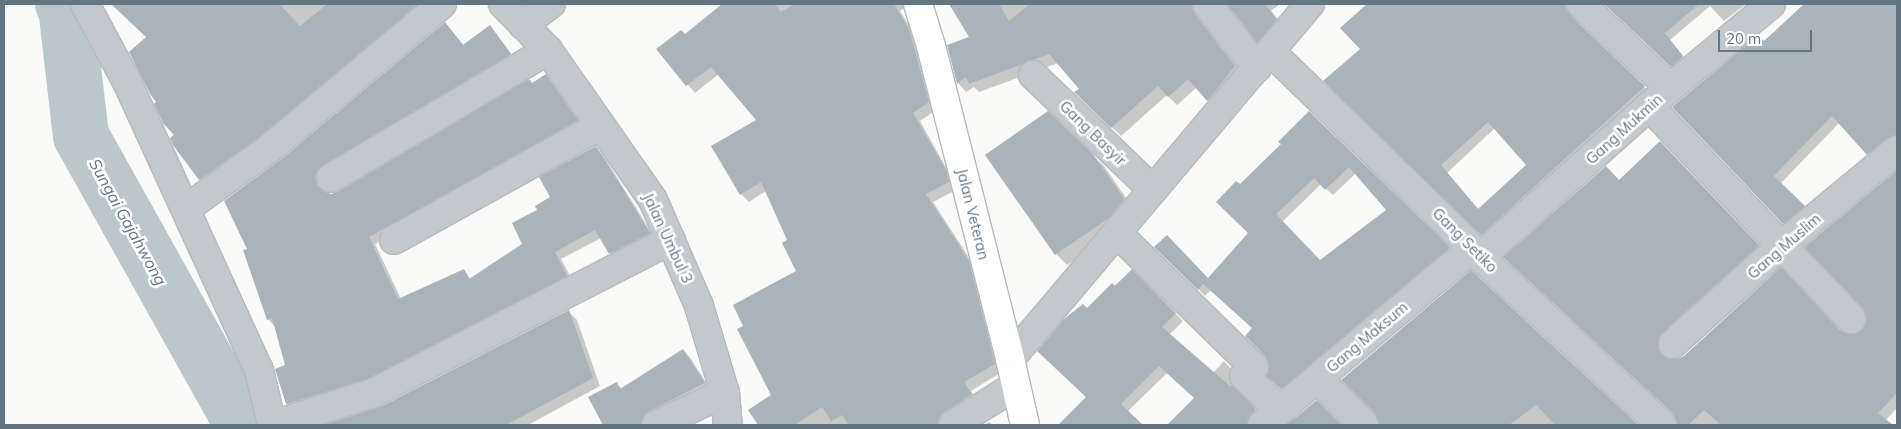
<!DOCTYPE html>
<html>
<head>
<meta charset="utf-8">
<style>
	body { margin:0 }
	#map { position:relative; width:1901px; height:429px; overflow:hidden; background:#fafaf8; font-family:Mulish,sans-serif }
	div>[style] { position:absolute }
	.shadow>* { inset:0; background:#0003 }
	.river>* { height:56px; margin:-28px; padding:0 28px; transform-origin:28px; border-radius:28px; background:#bbc7cb }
	.building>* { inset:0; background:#aab3b9 }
	.roads { filter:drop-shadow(1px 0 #b5babe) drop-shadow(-1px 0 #b5babe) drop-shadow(0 1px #b5babe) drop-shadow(0 -1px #b5babe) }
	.minor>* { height:28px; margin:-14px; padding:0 14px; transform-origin:14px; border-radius:14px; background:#c3c8cc }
	.major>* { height:28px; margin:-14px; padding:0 14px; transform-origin:14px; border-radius:14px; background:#fff }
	span { translate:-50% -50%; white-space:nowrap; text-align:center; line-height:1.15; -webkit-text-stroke:5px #fff; paint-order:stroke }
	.street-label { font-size:15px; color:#657683 }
	.water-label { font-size:16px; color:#60757c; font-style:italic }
	.frame { position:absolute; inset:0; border:5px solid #657683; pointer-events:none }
	.scale { position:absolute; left:1718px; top:30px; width:94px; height:22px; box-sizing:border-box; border:2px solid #657683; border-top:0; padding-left:6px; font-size:15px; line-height:18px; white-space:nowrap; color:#657683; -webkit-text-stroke:4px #fff; paint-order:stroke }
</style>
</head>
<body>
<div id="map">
	<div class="shadow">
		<div style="clip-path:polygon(112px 4px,435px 4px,207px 187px,200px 180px,158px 102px,147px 37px)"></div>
		<div style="clip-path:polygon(724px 4px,906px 4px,908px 6px,900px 11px,917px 38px,936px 110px,920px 121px,954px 182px,956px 190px,933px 202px,977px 270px,1002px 372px,971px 391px,979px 403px,948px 425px,760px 425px,750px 410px,772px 395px,745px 326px,797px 272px,788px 241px,766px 191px,749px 202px,741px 194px,757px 120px,719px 74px,695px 93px,658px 50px,685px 36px)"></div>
		<div style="clip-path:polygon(950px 4px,1204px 4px,1200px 16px,1203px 24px,1243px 75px,1217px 109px,1197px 87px,1177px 105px,1167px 95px,1121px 136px,1076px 93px,1081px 89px,1058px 63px,979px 92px,974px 87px,966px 92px,958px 83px,971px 37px)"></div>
		<div style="clip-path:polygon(1226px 4px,1280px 4px,1271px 11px,1285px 29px,1267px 50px)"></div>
		<div style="clip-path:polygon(evenodd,1365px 4px,1530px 4px,1545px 19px,1557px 4px,1574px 4px,1572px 16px,1576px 22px,1651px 93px,1488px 241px,1325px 81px,1362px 49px,1365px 4px,1495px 128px,1527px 165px,1479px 210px,1447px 173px,1495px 128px)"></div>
		<div style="clip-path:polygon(1605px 4px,1746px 4px,1724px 21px,1710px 6px,1670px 40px,1689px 64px,1678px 73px)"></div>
		<div style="clip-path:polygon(1806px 4px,1897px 4px,1897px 144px,1875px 161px,1839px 123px,1780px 184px,1811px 213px,1791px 230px,1674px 107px,1764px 42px)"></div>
		<div style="clip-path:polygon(445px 23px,464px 46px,490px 27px,517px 61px,322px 186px,324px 193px,331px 195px,339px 193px,546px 76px,584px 128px,375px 244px,401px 299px,464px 270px,471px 279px,524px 244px,538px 211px,596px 148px,603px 155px,656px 240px,618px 260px,601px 238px,561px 259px,574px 283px,374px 385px,294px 411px,287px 404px,276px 370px,287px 366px,275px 327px,268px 319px,249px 249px,281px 161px)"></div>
		<div style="clip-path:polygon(evenodd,1310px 113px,1455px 255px,1288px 395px,1268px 375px,1271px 363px,1253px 328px,1211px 290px,1205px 296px,1156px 247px,1209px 279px,1250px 233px,1240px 186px,1282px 144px,1310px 113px,1356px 173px,1388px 210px,1320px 262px,1282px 222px,1321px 184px,1333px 195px,1356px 173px)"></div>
		<div style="clip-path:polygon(1660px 143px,1766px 253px,1665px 347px,1667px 359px,1676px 361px,1840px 332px,1847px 335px,1855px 335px,1862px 332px,1867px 323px,1891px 177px,1897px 184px,1897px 408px,1886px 420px,1891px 425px,1678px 425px,1674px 414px,1512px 265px,1619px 182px)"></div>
		<div style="clip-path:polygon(1092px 155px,1104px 166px,1135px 211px,1120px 229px,1067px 265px,1056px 254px,987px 156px)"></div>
		<div style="clip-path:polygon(1132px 271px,1183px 321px,1169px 335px,1213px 373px,1224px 361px,1238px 376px,1236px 389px,1263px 418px,1256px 425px,1169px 425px,1196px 399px,1167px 373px,1127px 412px,1141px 425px,1060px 425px,1088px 397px,1087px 309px)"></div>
		<div style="clip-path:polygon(1471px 272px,1637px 425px,1380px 425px,1380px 421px)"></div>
		<div style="clip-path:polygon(569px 312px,577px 320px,600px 386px,528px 425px,327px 425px,381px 408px)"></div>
		<div style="clip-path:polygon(683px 350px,691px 359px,712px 392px,651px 425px,605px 425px,590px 397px,616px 383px,622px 389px)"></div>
		<div style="clip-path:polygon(1316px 401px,1340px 425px,1288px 425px)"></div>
		<div style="clip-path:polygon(989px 422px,993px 425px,984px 425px)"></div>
	</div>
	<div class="river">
		<div style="left:63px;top:4px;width:4px;rotate:45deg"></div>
		<div style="left:66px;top:7px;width:130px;rotate:83.4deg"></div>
		<div style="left:81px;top:136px;width:322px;rotate:60.8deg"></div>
		<div style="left:238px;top:417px;width:8px;rotate:76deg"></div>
	</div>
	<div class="building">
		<div style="clip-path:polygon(111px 4px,279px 4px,300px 26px,327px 4px,418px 4px,260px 136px,199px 180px,173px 145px,170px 138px,174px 135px,163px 123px,154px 104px,156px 102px,150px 94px,129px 52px,146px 37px)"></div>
		<div style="clip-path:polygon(722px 4px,775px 4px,781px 12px,795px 4px,894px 4px,909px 29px,929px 102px,913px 113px,947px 172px,949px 182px,926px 194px,969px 261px,995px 364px,964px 382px,972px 394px,944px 412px,939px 418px,937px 425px,849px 425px,842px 415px,831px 421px,822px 407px,795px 425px,758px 425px,748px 410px,771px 395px,737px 329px,743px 326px,733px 305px,796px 271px,782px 243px,787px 240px,761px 182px,740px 195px,711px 146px,756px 120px,711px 67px,686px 86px,656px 49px,681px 30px,685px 34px)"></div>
		<div style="clip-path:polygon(949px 4px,999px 4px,1009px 21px,1030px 4px,1192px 4px,1195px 14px,1235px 66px,1207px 101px,1188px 79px,1168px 97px,1158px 86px,1111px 128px,1074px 92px,1079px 89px,1049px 54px,969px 84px,966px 77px,957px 84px,947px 45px,969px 37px)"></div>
		<div style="clip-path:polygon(1227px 4px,1265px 4px,1277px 19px,1257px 43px)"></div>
		<div style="clip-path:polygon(evenodd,1367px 4px,1566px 4px,1570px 15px,1645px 86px,1481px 235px,1323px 81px,1360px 49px,1340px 28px,1367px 4px,1488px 122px,1526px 165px,1478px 209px,1441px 165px,1488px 122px)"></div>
		<div style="clip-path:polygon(1604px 4px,1699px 4px,1665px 33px,1683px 56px,1671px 67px)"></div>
		<div style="clip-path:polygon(1804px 4px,1897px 4px,1897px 135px,1887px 138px,1867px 155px,1832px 116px,1774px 176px,1805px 206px,1783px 224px,1672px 107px,1758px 35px,1764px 41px)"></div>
		<div style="clip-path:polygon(445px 22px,463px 45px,490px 25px,511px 54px,323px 165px,318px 170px,315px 178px,317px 185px,323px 191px,331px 194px,339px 191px,529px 79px,532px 83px,546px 74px,578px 120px,369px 237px,398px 299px,464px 269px,469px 279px,522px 244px,512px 223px,537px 210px,535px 206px,550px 197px,539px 177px,596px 146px,650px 233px,609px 254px,595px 230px,555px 252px,567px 276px,367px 379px,286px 404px,275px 369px,285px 365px,272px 318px,267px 320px,243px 250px,247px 249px,224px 201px,280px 160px)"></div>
		<div style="clip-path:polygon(1048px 111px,1093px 154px,1124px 199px,1109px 218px,1055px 255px,985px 155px)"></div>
		<div style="clip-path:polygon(evenodd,1309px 111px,1450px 247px,1281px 389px,1266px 376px,1269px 364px,1265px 356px,1245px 336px,1252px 328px,1203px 284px,1198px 290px,1154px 247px,1167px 235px,1208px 278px,1248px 233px,1216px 202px,1236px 181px,1240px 184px,1281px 144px,1278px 142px,1309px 111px,1349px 167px,1386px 210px,1320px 260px,1276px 214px,1314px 178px,1325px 190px,1349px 167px)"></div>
		<div style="clip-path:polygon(1660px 141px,1759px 245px,1662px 333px,1658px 340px,1658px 348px,1662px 355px,1669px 359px,1677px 359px,1684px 356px,1781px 267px,1840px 330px,1847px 334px,1855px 334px,1861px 331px,1866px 323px,1866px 315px,1863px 309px,1804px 247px,1897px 170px,1897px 393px,1878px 413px,1893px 425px,1721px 425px,1704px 410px,1688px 425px,1677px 425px,1673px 414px,1503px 257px,1606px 166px,1619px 180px)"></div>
		<div style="clip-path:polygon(1132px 269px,1176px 313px,1162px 327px,1231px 387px,1231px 383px,1256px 409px,1248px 419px,1247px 425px,1167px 425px,1194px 398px,1159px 366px,1121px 404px,1143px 425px,1058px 425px,1086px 397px,1037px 351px,1064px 319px,1083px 304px,1087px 308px,1112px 283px,1115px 286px)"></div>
		<div style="clip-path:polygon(1471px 270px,1639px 425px,1555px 425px,1536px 405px,1509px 425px,1379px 425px,1375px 414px,1341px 380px)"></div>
		<div style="clip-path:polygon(569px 310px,593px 378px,506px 425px,323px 425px,380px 407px)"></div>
		<div style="clip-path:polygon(683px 349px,705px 383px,649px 411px,643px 416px,641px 425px,603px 425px,588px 397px,617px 382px,620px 389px)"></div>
		<div style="clip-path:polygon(1317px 400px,1342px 425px,1286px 425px)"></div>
	</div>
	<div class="roads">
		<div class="minor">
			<div style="left:85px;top:4px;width:89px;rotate:61.7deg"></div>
			<div style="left:127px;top:82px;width:317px;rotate:65.4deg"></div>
			<div style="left:259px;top:370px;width:57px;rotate:76.7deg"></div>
			<div style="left:503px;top:4px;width:64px;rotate:45.6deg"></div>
			<div style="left:548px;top:50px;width:183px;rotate:55deg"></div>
			<div style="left:653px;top:200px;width:116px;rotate:66.5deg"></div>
			<div style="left:699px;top:306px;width:91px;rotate:73.4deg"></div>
			<div style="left:725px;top:393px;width:32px;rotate:85deg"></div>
			<div style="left:1207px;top:4px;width:81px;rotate:52deg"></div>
			<div style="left:1581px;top:4px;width:122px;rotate:43.3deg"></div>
			<div style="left:523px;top:25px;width:35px;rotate:-37deg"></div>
			<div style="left:1271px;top:52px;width:256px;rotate:44.1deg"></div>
			<div style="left:1455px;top:230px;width:37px;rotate:47deg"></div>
			<div style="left:1480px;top:257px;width:248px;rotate:42.7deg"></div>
			<div style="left:1033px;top:75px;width:166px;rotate:43.8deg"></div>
			<div style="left:1649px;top:106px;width:294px;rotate:46.5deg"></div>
			<div style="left:331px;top:178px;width:252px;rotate:-30.5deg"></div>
			<div style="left:186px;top:209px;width:104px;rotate:-36deg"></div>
			<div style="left:270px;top:148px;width:224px;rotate:-39.9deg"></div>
			<div style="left:1117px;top:233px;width:192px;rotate:44.4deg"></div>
			<div style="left:1254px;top:367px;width:13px;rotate:138deg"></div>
			<div style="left:1244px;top:376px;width:50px;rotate:43.4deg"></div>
			<div style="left:394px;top:240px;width:235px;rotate:-29deg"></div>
			<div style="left:1480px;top:257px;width:254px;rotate:-41.7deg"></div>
			<div style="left:1670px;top:88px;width:131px;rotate:-39.7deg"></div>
			<div style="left:1673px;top:344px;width:147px;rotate:-42.2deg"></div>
			<div style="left:1782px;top:245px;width:149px;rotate:-39.6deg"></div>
			<div style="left:1010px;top:359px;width:465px;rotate:-49.8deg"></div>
			<div style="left:1318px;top:379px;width:65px;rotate:45deg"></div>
			<div style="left:273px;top:425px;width:105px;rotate:-17.7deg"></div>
			<div style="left:373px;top:393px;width:335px;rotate:-27.2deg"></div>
			<div style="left:656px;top:425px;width:76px;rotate:-24.9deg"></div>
			<div style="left:953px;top:425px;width:73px;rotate:-32.2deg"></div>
			<div style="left:1262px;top:425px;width:274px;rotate:-40deg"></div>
		</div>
		<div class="major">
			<div style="left:918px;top:4px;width:44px;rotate:72.8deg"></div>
			<div style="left:931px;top:46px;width:323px;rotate:75.8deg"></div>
			<div style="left:1010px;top:359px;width:68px;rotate:77.2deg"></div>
		</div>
	</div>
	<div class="street-label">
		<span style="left:1624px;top:129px;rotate:-42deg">Gang Mukmin</span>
		<span style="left:1093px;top:133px;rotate:44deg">Gang Basyir</span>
		<span style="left:973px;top:214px;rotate:76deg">Jalan Veteran</span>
		<span style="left:668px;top:238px;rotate:65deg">Jalan Umbul 3</span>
		<span style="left:1465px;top:240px;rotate:45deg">Gang Setiko</span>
		<span style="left:1784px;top:246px;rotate:-41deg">Gang Muslim</span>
		<span style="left:1367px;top:337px;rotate:-40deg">Gang Maksum</span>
	</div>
	<div class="water-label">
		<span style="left:128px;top:222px;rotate:61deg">Sungai Gajahwong</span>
	</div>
	<div class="frame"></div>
	<div class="scale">20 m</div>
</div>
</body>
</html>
